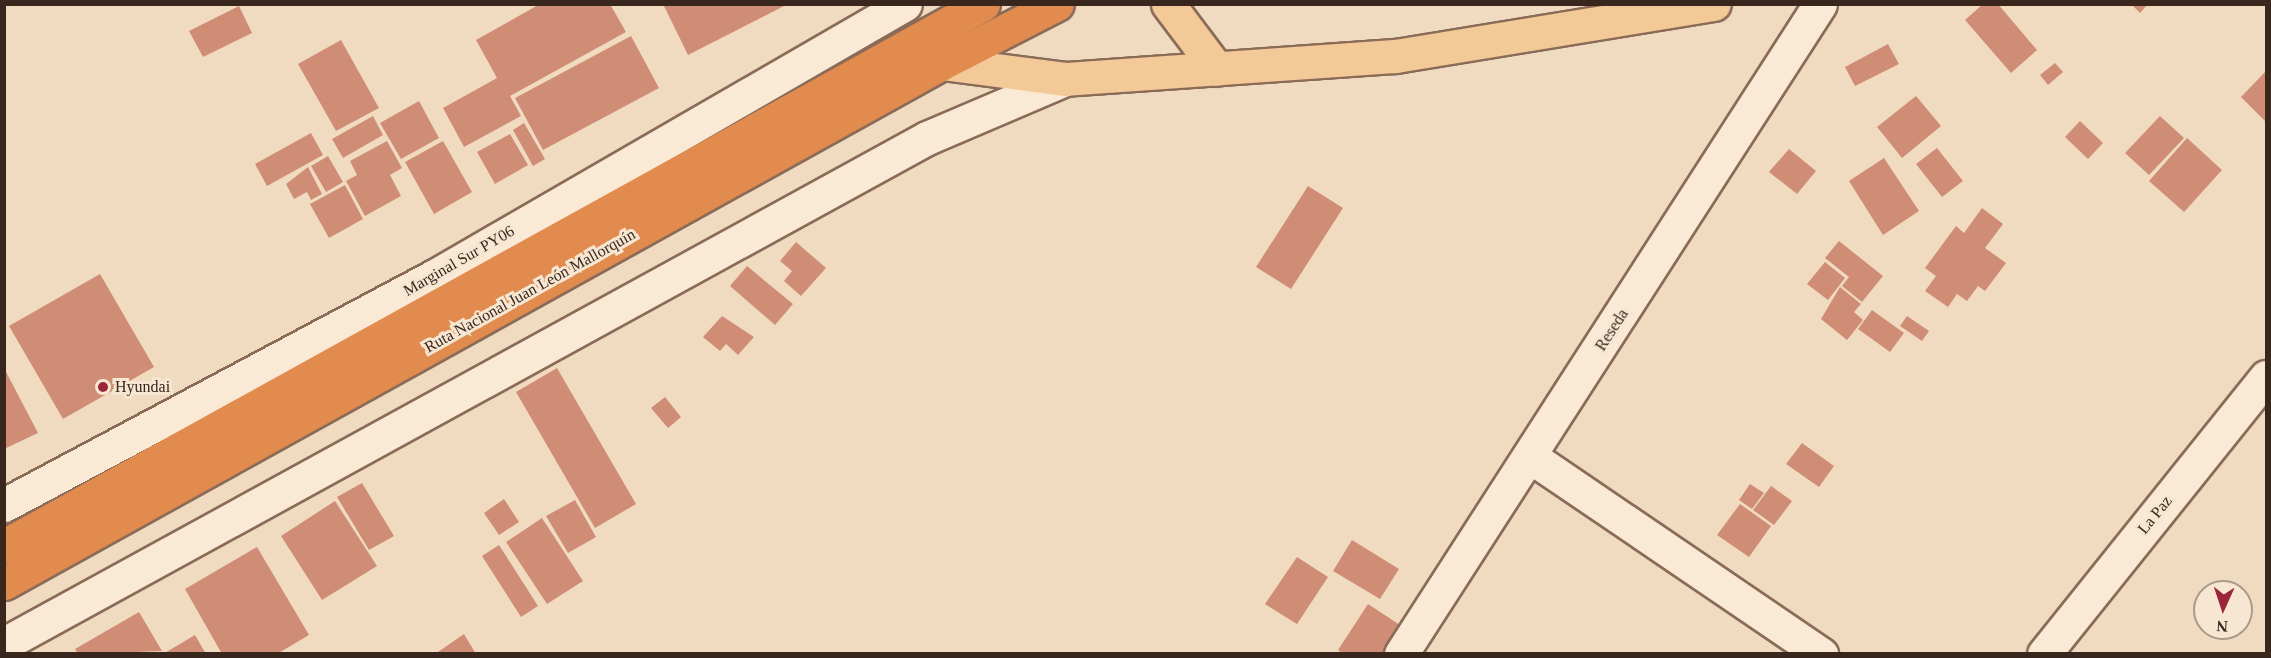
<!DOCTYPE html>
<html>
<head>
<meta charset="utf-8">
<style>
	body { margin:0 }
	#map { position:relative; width:2271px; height:658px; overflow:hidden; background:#f0dbc1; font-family:Georgia,serif }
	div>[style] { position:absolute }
	.building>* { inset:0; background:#cf8d76 }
	.roads { filter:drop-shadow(2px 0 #8a6b58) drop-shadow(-2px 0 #8a6b58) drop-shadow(0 2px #8a6b58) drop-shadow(0 -2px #8a6b58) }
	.minor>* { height:33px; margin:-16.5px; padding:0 16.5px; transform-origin:16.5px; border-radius:16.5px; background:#fae9d5 }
	.major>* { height:33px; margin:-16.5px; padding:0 16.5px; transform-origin:16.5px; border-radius:16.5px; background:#f4c998 }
	.highway>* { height:33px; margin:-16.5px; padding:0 16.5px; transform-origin:16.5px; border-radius:16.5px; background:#e28b4f }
	.dots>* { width:16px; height:16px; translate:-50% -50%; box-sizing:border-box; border:3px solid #f7e6d1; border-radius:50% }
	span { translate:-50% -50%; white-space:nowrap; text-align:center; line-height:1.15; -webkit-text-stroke:6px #f7e6d1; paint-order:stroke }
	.street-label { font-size:16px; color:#39261d }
	.poi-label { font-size:16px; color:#39261d }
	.left { translate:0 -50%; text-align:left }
	.frame { position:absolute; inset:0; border:6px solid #39261d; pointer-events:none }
	.north { position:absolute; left:2193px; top:580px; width:60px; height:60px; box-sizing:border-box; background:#f7e6d1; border:2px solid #ab9989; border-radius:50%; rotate:183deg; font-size:16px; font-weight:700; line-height:24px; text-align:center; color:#39261d }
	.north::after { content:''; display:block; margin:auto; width:21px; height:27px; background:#9b2639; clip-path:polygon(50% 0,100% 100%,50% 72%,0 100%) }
</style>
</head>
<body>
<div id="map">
	<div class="building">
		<div style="clip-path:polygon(540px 4px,610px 4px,626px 32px,510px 96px,521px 116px,464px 147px,443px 108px,497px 78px,476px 40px)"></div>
		<div style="clip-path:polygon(663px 4px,788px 4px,688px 55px)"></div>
		<div style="clip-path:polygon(1983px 4px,1998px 4px,2037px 50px,2011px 73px,1965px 20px)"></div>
		<div style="clip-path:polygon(2131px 4px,2148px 4px,2140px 13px)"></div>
		<div style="clip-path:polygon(239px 6px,252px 33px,203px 57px,189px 31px)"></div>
		<div style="clip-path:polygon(631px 36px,659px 88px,543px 150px,515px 98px)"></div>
		<div style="clip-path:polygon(341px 40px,379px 108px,336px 131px,298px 64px)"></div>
		<div style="clip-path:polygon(1888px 44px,1899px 64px,1855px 86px,1845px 67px)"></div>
		<div style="clip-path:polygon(2055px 63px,2063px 72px,2048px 85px,2040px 75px)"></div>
		<div style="clip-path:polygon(2266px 71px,2266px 122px,2241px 97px)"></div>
		<div style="clip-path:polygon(1916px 96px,1941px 126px,1902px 158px,1877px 127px)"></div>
		<div style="clip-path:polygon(419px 101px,439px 138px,401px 159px,380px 123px)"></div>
		<div style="clip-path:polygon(373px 116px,383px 135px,343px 158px,332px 139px)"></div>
		<div style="clip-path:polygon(2160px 116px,2184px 138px,2149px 175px,2125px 153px)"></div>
		<div style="clip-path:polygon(2080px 121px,2103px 143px,2088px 159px,2065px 137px)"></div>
		<div style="clip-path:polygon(524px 123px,545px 159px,533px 166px,513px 130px)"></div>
		<div style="clip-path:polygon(311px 133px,323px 155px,267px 186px,255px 164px)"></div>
		<div style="clip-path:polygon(510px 134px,528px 165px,495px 184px,477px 152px)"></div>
		<div style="clip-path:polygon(2187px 138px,2222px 170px,2184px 212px,2149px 181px)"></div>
		<div style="clip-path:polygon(387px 141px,402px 168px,390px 175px,401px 196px,365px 216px,346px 181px,357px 175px,350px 161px)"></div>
		<div style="clip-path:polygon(443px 141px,472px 192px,434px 214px,405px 162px)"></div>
		<div style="clip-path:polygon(1937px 148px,1963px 181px,1942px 197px,1916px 164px)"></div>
		<div style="clip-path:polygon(1789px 149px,1816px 171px,1797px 194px,1769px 172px)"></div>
		<div style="clip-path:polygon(328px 156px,343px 182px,326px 192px,311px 166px)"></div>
		<div style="clip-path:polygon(1884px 158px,1919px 211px,1883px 235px,1849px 181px)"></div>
		<div style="clip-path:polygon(308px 167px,322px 194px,311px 200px,307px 192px,294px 199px,286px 184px)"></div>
		<div style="clip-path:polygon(345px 185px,363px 219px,329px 238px,310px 204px)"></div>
		<div style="clip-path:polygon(1308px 186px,1343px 208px,1291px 289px,1256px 267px)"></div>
		<div style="clip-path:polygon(1982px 208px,2003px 224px,1985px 248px,2006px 263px,1985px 291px,1978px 286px,1967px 301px,1957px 294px,1948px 307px,1925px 291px,1936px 276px,1925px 268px,1956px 226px,1964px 233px)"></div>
		<div style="clip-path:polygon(1839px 241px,1883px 276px,1862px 302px,1842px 286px,1849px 277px,1825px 258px)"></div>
		<div style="clip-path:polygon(796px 242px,826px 268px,801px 296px,784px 281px,792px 271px,780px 261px)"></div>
		<div style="clip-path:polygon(1825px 262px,1845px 278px,1828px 300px,1807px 284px)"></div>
		<div style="clip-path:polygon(747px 266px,793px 304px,775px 325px,730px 286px)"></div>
		<div style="clip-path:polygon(100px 274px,154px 367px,63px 419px,9px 326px)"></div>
		<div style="clip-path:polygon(1840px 287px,1861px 304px,1854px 312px,1863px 320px,1847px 340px,1821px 319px)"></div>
		<div style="clip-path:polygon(1872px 310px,1904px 333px,1890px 352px,1858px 329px)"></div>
		<div style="clip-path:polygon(722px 316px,754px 337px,738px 355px,726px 344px,720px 351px,703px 337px)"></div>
		<div style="clip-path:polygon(1907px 316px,1929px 331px,1922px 341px,1900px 326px)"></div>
		<div style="clip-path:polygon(4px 368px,38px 433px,4px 449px)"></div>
		<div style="clip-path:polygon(557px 368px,636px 504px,595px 528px,516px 392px)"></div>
		<div style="clip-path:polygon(665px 397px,681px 417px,668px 428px,651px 408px)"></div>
		<div style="clip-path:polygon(1802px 443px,1834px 466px,1819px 487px,1786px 464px)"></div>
		<div style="clip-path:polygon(362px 483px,394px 536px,369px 550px,337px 497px)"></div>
		<div style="clip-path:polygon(1750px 484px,1764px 493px,1752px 509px,1739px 500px)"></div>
		<div style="clip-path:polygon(1771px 486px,1792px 501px,1774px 525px,1753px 510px)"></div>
		<div style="clip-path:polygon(504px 499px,519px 522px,499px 535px,484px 513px)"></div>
		<div style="clip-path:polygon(575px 500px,596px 537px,568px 553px,546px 516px)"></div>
		<div style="clip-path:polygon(335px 501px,377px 566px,322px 600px,281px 536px)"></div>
		<div style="clip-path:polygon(1740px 504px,1771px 526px,1749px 557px,1717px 535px)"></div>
		<div style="clip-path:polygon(542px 518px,583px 581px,547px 604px,506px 542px)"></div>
		<div style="clip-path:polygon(1352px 540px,1399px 569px,1380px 599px,1333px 571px)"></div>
		<div style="clip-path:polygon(499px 545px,538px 606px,521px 617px,482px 556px)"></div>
		<div style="clip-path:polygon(257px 547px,309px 635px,277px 654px,222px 654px,185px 589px)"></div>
		<div style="clip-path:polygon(1297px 557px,1328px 577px,1297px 624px,1265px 604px)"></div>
		<div style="clip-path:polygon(1368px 604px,1400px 625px,1382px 654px,1343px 654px,1338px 650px)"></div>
		<div style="clip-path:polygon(139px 612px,162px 651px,78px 654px,75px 649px)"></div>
		<div style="clip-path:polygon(464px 634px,476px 654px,435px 654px)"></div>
		<div style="clip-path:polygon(195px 635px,206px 654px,163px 654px)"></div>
	</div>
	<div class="roads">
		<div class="minor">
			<div style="left:1531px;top:457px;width:351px;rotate:34.2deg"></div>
			<div style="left:4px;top:505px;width:486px;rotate:-28deg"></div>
			<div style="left:433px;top:277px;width:545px;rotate:-30.04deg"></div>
			<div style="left:4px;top:644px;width:1053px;rotate:-28.73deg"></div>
			<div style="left:927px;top:138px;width:150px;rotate:-23.1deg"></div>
			<div style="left:1401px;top:654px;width:773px;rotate:-57.19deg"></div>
			<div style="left:2044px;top:654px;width:355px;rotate:-51.3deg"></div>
		</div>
		<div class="major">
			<div style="left:1168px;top:4px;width:81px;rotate:53deg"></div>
			<div style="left:942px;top:63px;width:124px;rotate:7.4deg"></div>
			<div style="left:1065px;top:79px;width:331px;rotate:-4deg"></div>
			<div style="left:1395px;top:56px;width:323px;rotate:-9.3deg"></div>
		</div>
		<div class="highway">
			<div style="left:4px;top:546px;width:1119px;rotate:-28.97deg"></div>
			<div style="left:4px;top:583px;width:1072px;rotate:-29deg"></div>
			<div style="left:942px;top:63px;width:129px;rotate:-27.2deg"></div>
		</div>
	</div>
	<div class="dots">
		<div style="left:103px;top:387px;background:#9b2639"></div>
	</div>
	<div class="street-label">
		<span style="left:459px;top:261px;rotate:-30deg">Marginal Sur PY06</span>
		<span style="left:530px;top:291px;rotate:-29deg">Ruta Nacional Juan León Mallorquín</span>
		<span style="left:1612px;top:330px;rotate:-57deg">Reseda</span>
		<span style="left:2155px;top:515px;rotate:-51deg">La Paz</span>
	</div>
	<div class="poi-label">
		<span class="left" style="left:115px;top:387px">Hyundai</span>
	</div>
	<div class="frame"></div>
	<div class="north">N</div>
</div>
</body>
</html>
